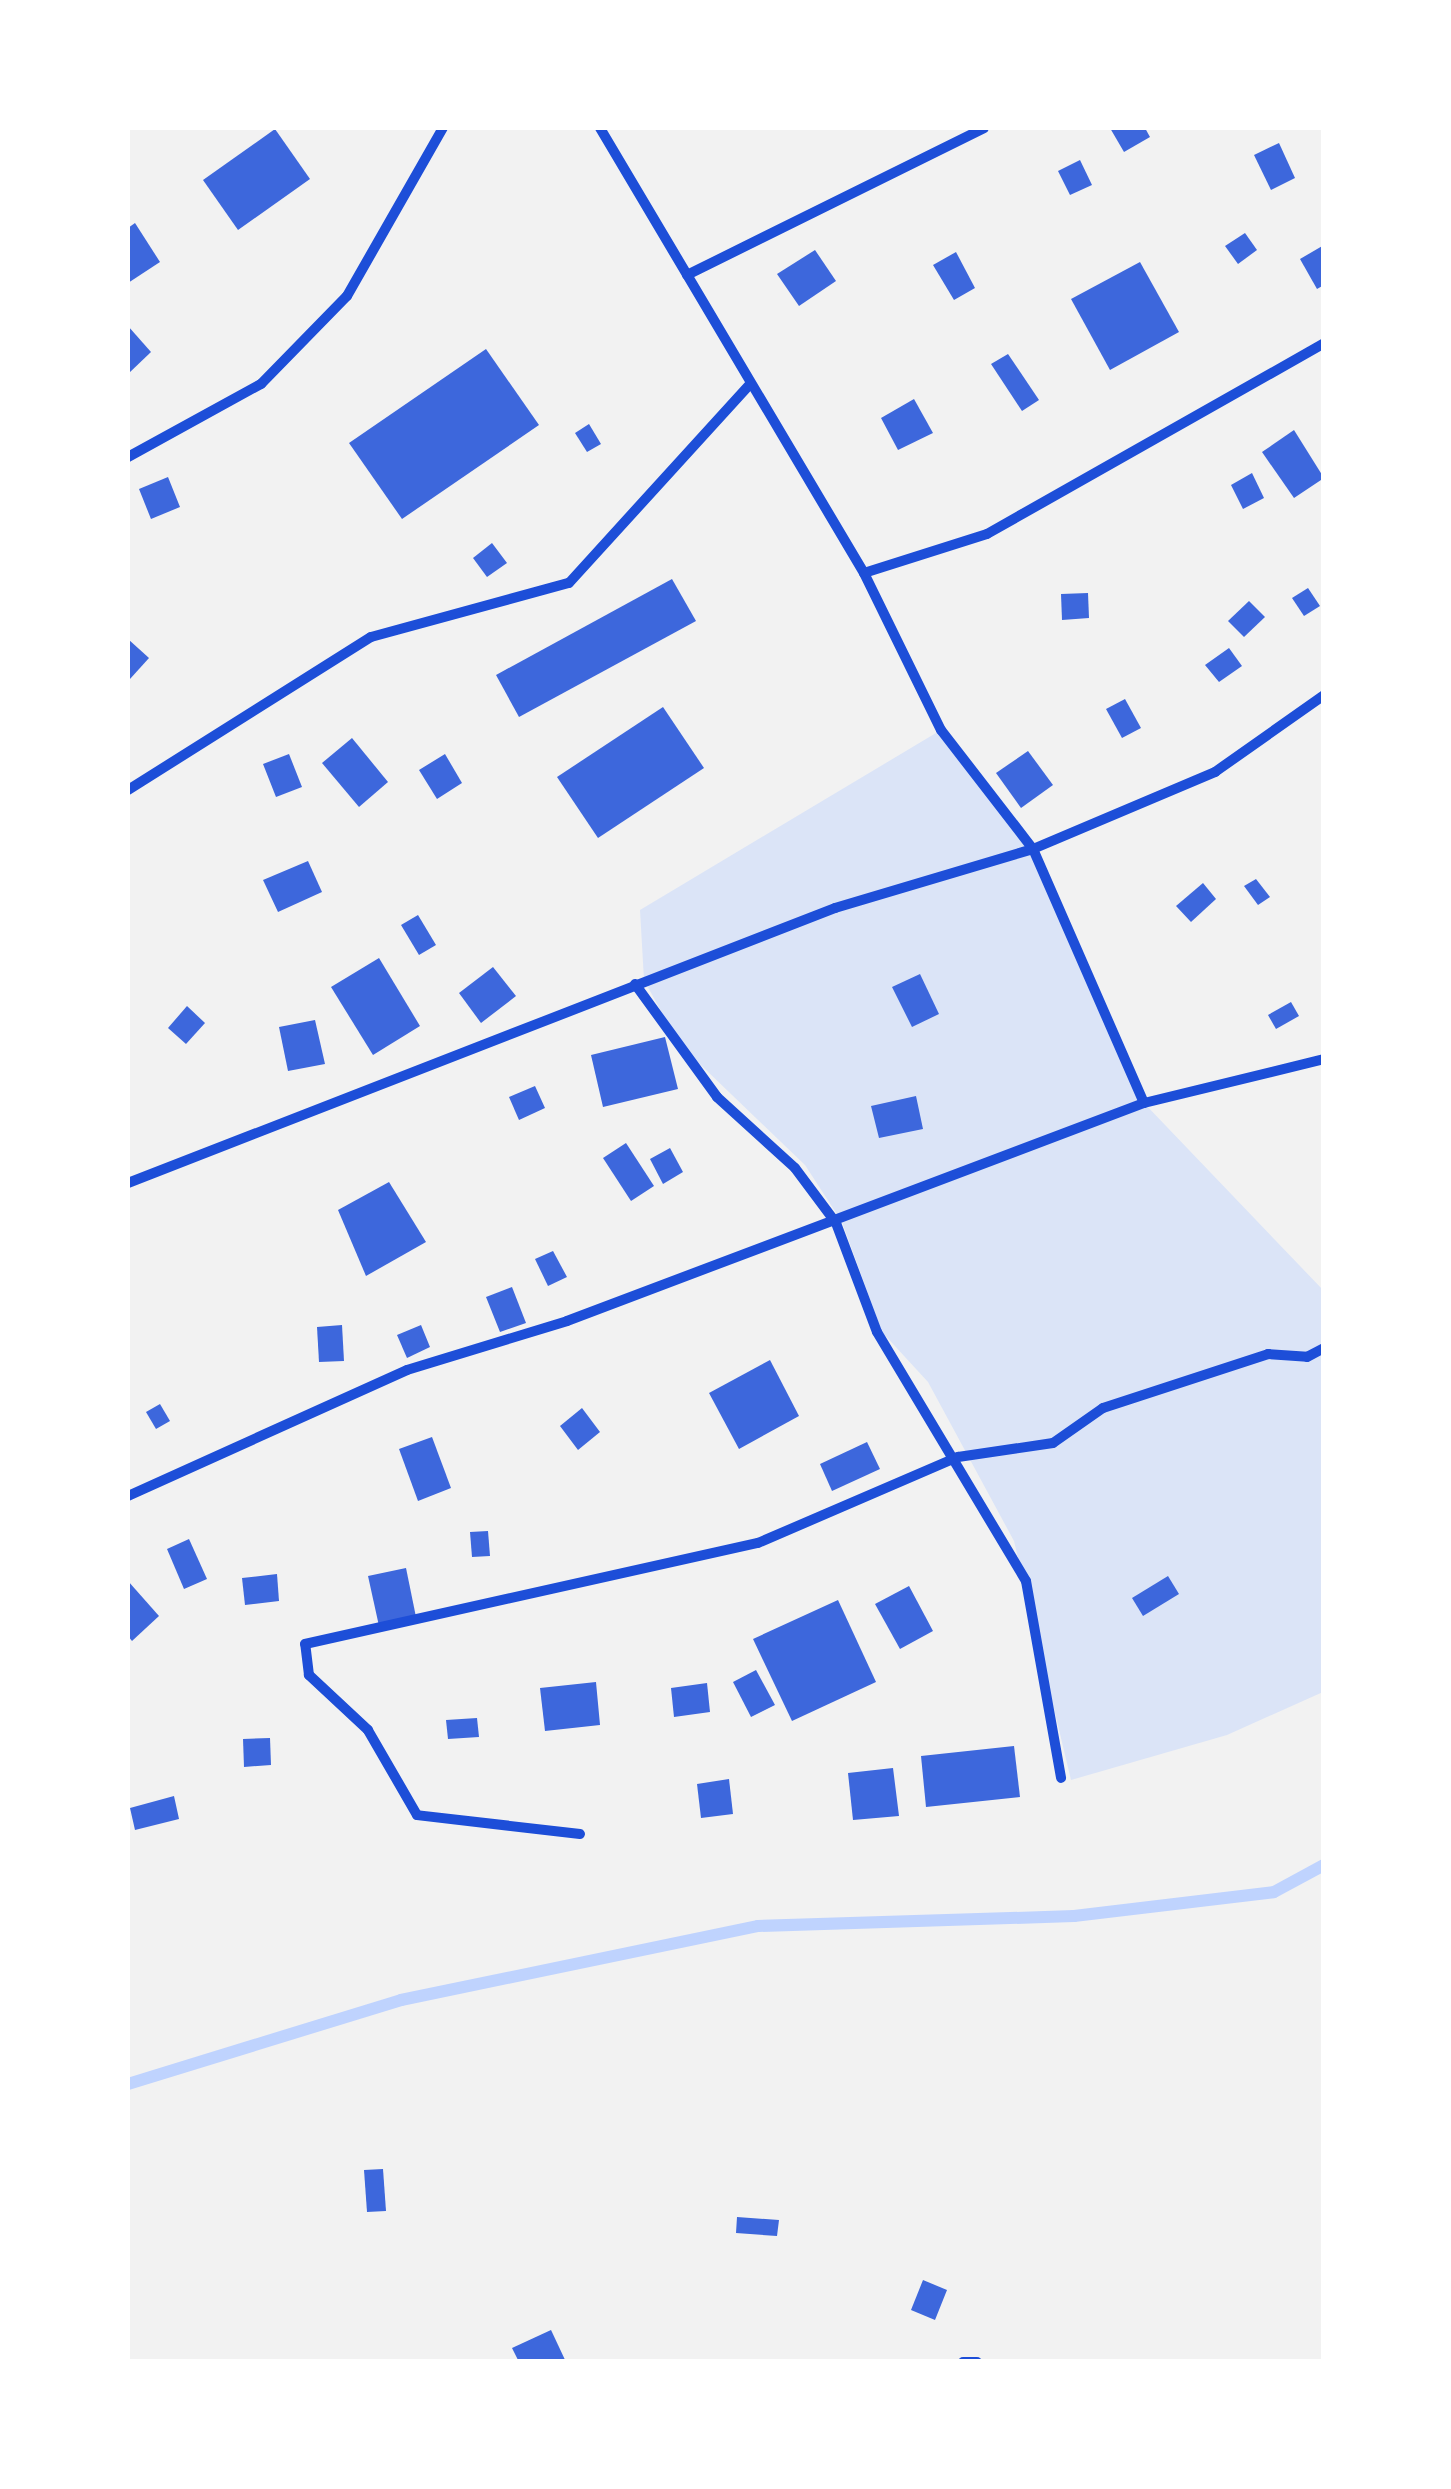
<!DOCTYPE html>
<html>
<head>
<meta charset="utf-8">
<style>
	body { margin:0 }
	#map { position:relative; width:1451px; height:2489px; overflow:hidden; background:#f2f2f2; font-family:Overpass,sans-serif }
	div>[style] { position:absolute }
	.green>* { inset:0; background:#dbe4f7 }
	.stream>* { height:12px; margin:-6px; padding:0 6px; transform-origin:6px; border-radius:6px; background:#bfd3fe }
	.building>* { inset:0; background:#3d67dc }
	.minor>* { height:10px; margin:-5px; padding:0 5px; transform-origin:5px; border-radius:5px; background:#1d4ed8 }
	span { translate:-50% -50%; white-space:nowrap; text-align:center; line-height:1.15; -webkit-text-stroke:9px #fff; paint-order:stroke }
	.frame { position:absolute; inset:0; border:130px solid #fff; pointer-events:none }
</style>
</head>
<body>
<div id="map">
	<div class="green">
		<div style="clip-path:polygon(941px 730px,1033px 849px,1144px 1103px,1323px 1290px,1323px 1692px,1227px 1735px,1071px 1780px,1014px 1541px,928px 1382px,882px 1332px,842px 1222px,805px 1165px,679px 1044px,644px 980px,640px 910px)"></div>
	</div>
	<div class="stream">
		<div style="left:128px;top:2084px;width:286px;rotate:-17.1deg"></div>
		<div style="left:401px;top:2000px;width:365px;rotate:-11.7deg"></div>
		<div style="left:758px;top:1926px;width:316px;rotate:-1.8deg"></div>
		<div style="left:1074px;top:1916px;width:201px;rotate:-6.8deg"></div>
		<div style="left:1274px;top:1892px;width:57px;rotate:-28.4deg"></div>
	</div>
	<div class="building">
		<div style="clip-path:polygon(1110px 128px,1145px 128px,1150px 137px,1124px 152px)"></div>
		<div style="clip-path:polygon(275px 129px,310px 179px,238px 230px,203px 180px)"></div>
		<div style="clip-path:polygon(1279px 143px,1295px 178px,1271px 190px,1254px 155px)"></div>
		<div style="clip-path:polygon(1080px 160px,1092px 185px,1070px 195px,1058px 171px)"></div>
		<div style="clip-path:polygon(135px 223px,160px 262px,128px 283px,128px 228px)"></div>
		<div style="clip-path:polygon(1245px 233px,1257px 250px,1238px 264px,1225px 246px)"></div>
		<div style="clip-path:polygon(1324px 245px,1324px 285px,1317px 289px,1300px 259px)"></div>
		<div style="clip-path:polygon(815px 250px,836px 281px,799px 306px,777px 274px)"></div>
		<div style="clip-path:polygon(956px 252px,975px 288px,954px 300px,933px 265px)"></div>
		<div style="clip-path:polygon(1140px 262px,1179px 332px,1110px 370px,1071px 299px)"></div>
		<div style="clip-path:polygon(128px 326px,151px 352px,128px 374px)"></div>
		<div style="clip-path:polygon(486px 349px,539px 425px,402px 519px,349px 443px)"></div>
		<div style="clip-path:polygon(1008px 354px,1039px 400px,1022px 411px,991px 364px)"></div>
		<div style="clip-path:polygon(914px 399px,933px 433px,898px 450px,881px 418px)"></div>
		<div style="clip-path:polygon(589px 424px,601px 444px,587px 452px,575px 433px)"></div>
		<div style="clip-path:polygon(1294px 430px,1324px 478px,1294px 498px,1262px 452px)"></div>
		<div style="clip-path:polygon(1252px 473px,1264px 498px,1243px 509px,1231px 485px)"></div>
		<div style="clip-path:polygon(168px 477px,180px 507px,151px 519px,139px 489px)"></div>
		<div style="clip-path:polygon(492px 543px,507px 563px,487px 577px,473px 558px)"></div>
		<div style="clip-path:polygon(672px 579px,696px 621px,519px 717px,496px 675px)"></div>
		<div style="clip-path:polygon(1308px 588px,1320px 606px,1304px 616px,1292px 598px)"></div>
		<div style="clip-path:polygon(1088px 593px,1089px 618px,1062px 620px,1061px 594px)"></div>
		<div style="clip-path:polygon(1249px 601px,1265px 617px,1244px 637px,1228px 621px)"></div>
		<div style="clip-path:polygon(128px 639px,149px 658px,130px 679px,128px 677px)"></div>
		<div style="clip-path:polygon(1229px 648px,1242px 666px,1219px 682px,1205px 665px)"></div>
		<div style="clip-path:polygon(1125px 699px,1141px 728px,1122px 738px,1106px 709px)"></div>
		<div style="clip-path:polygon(663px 707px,704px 768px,598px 838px,557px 777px)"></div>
		<div style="clip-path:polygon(352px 738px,388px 782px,359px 807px,322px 763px)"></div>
		<div style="clip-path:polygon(1028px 751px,1053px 785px,1021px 808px,996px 773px)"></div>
		<div style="clip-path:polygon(289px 754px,302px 787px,276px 797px,263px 764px)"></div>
		<div style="clip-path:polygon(445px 754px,462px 783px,437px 799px,419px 770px)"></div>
		<div style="clip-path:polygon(308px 861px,322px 892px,278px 912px,263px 880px)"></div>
		<div style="clip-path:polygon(1256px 879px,1270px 897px,1258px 905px,1244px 886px)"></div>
		<div style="clip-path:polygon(1203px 883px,1216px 899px,1191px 922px,1176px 906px)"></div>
		<div style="clip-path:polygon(418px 915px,436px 945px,419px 955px,401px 925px)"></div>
		<div style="clip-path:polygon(379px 958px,420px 1026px,373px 1055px,331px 987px)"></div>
		<div style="clip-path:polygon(493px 967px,516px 996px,481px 1023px,459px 993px)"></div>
		<div style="clip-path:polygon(920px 974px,939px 1014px,912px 1027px,892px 987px)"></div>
		<div style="clip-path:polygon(1291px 1002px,1299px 1016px,1276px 1029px,1268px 1015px)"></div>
		<div style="clip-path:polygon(187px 1006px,205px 1023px,186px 1044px,168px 1028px)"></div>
		<div style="clip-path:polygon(315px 1020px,325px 1064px,288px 1071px,279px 1027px)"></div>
		<div style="clip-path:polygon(665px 1037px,678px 1089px,603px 1107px,591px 1055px)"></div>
		<div style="clip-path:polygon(535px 1086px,545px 1108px,519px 1120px,509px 1097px)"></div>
		<div style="clip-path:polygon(916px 1096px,923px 1129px,879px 1138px,871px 1106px)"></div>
		<div style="clip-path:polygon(626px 1143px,654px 1186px,631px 1201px,603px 1158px)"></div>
		<div style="clip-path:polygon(670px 1148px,683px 1172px,663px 1184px,650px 1159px)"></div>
		<div style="clip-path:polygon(389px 1182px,426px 1242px,366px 1276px,338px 1210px)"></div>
		<div style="clip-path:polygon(553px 1251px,567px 1277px,548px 1286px,535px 1259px)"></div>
		<div style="clip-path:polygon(512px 1287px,526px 1323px,500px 1332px,486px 1297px)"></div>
		<div style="clip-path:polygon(342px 1325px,344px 1361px,319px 1362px,317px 1327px)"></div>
		<div style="clip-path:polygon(421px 1325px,430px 1347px,407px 1358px,397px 1335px)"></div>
		<div style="clip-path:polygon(770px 1360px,799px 1416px,739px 1449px,709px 1393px)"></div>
		<div style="clip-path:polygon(160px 1404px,170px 1421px,156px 1429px,146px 1412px)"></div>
		<div style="clip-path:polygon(582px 1408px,600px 1432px,578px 1450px,560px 1426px)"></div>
		<div style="clip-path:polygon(432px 1437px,451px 1488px,418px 1501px,399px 1449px)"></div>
		<div style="clip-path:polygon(867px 1442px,880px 1469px,832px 1491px,820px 1464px)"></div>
		<div style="clip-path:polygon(488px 1531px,490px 1556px,472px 1557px,470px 1532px)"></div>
		<div style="clip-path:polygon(189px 1539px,207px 1579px,184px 1589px,167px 1549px)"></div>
		<div style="clip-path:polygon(406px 1568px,416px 1617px,379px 1626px,368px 1576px)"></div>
		<div style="clip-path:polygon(277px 1574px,279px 1601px,245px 1605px,242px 1578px)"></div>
		<div style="clip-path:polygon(1168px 1576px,1179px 1594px,1143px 1616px,1132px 1598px)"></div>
		<div style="clip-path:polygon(128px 1581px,159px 1616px,132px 1641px,128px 1636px)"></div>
		<div style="clip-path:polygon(909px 1586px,933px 1631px,900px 1649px,875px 1604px)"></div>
		<div style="clip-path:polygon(838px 1600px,876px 1682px,792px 1721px,753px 1639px)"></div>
		<div style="clip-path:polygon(756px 1670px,775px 1705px,751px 1717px,733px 1682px)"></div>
		<div style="clip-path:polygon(596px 1682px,600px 1725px,545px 1731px,540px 1688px)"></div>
		<div style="clip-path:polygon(707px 1683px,710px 1712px,674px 1717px,671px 1688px)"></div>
		<div style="clip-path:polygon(477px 1718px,479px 1737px,448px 1739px,446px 1720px)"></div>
		<div style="clip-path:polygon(270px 1738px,271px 1765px,244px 1767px,243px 1739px)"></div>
		<div style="clip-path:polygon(1014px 1746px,1020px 1797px,926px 1807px,921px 1756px)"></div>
		<div style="clip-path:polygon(893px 1768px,899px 1816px,853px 1820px,848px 1773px)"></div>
		<div style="clip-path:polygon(729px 1779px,733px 1814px,701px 1818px,697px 1784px)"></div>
		<div style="clip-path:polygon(174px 1796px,179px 1819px,135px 1830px,130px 1808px)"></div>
		<div style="clip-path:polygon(383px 2169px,386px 2211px,367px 2212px,364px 2170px)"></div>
		<div style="clip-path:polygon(737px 2217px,779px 2220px,777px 2236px,736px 2233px)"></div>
		<div style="clip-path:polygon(923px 2280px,947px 2290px,935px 2320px,911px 2310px)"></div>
		<div style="clip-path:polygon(551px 2330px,566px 2362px,519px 2362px,512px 2348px)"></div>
	</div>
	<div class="minor">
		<div style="left:600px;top:128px;width:517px;rotate:59.32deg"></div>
		<div style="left:864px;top:573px;width:175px;rotate:63.9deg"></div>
		<div style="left:941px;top:730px;width:150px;rotate:52.3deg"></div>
		<div style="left:1033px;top:849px;width:277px;rotate:66.4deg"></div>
		<div style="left:687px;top:275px;width:331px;rotate:-26.3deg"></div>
		<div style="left:128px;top:457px;width:152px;rotate:-28.8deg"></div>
		<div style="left:261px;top:384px;width:123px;rotate:-45.7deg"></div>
		<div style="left:347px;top:296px;width:193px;rotate:-60.3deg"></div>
		<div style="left:864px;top:573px;width:129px;rotate:-17.6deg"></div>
		<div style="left:987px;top:534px;width:387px;rotate:-29.5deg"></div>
		<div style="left:128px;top:790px;width:287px;rotate:-32.2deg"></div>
		<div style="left:371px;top:637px;width:205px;rotate:-15.3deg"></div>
		<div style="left:569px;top:583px;width:269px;rotate:-47.7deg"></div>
		<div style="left:635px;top:984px;width:140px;rotate:54deg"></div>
		<div style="left:717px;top:1097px;width:105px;rotate:42.3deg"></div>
		<div style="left:795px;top:1168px;width:69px;rotate:53.3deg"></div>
		<div style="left:836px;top:1223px;width:116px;rotate:69.4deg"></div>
		<div style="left:877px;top:1332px;width:290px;rotate:59.1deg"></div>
		<div style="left:1026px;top:1581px;width:200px;rotate:79.9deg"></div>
		<div style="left:128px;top:1183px;width:759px;rotate:-21.25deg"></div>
		<div style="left:835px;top:908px;width:207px;rotate:-16.6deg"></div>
		<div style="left:1033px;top:849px;width:198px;rotate:-22.9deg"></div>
		<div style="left:1215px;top:772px;width:133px;rotate:-35.2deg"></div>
		<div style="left:128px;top:1496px;width:306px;rotate:-24.3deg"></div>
		<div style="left:407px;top:1370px;width:167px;rotate:-17deg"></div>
		<div style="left:567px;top:1321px;width:617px;rotate:-20.7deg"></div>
		<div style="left:1144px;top:1103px;width:185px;rotate:-13.7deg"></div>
		<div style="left:580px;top:1834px;width:164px;rotate:-173.4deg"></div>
		<div style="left:417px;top:1815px;width:98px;rotate:-120deg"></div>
		<div style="left:368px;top:1730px;width:81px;rotate:-137deg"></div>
		<div style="left:309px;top:1675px;width:31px;rotate:-97deg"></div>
		<div style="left:305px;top:1644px;width:464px;rotate:-12.6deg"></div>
		<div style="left:758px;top:1543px;width:218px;rotate:-23.3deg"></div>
		<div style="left:958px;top:1457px;width:96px;rotate:-8.4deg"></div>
		<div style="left:1053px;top:1443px;width:61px;rotate:-35deg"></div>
		<div style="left:1103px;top:1408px;width:174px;rotate:-18.1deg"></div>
		<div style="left:1268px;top:1354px;width:39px;rotate:4deg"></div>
		<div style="left:1307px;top:1357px;width:19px;rotate:-28deg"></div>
		<div style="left:963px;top:2362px;width:14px"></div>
	</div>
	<div class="frame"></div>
</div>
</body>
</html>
